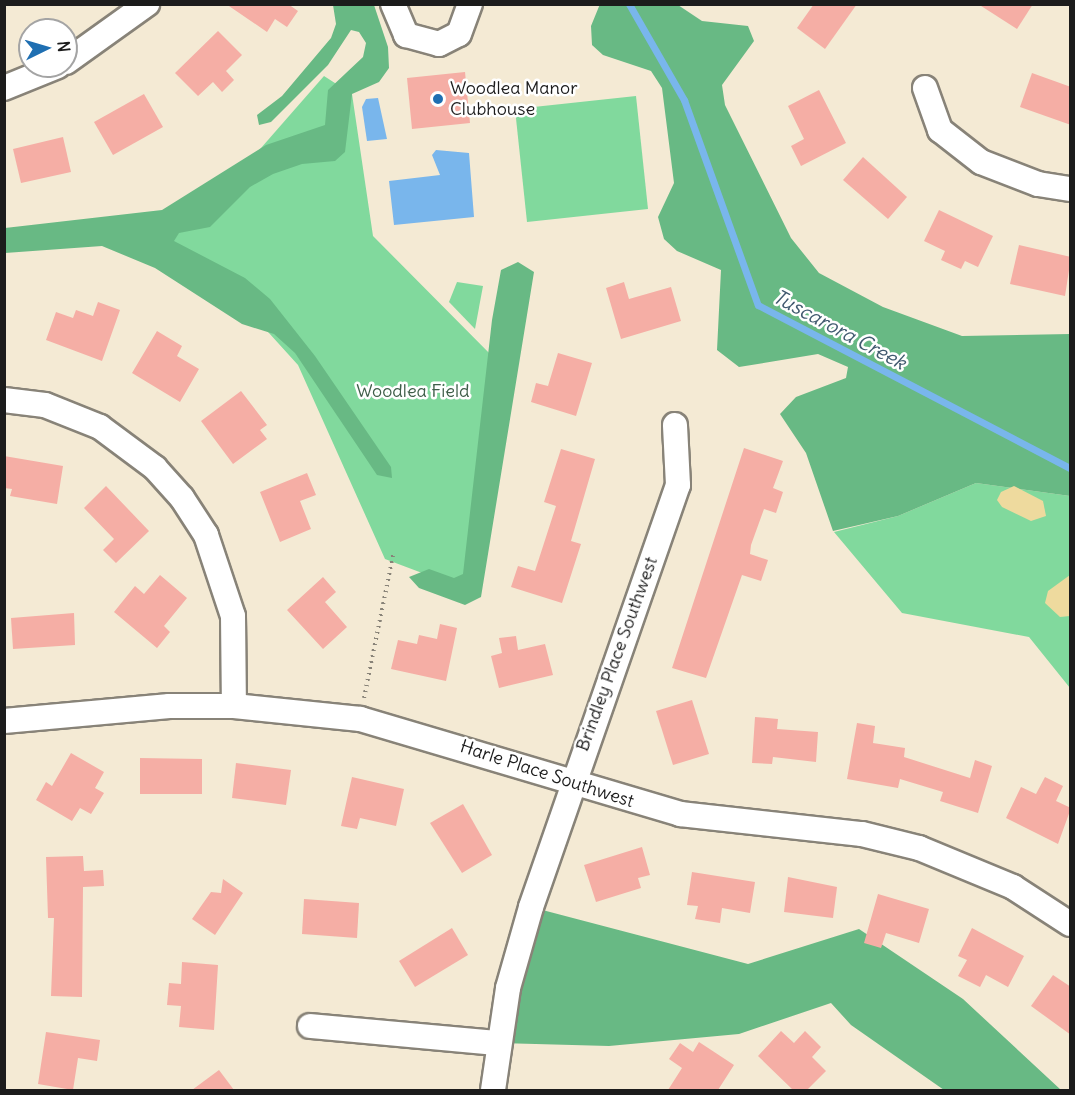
<!DOCTYPE html>
<html>
<head>
<meta charset="utf-8">
<style>
	body { margin:0 }
	#map { position:relative; width:1075px; height:1095px; overflow:hidden; background:#f4ead4; font-family:Delius,sans-serif }
	div>[style] { position:absolute }
	.green>* { inset:0; background:#81d99d }
	.forest>* { inset:0; background:#68b984 }
	.sand>* { inset:0; background:#eeda9e }
	.water>* { inset:0; background:#79b6ec }
	.stream>* { height:7px; margin:-3.5px; padding:0 3.5px; transform-origin:3.5px; border-radius:3.5px; background:#79b6ec }
	.building>* { inset:0; background:#f5aea5 }
	.path>* { height:4px; margin-top:-2px; transform-origin:0; background:repeating-linear-gradient(90deg,#888378 0 1.5px,transparent 0 6px) }
	.roads { filter:drop-shadow(2px 0 #888378) drop-shadow(-2px 0 #888378) drop-shadow(0 2px #888378) drop-shadow(0 -2px #888378) }
	.minor>* { height:24px; margin:-12px; padding:0 12px; transform-origin:12px; border-radius:12px; background:#fff }
	.dots>* { width:16px; height:16px; translate:-50% -50%; box-sizing:border-box; border:3px solid #fff; border-radius:50% }
	span { translate:-50% -50%; white-space:nowrap; text-align:center; line-height:1.15; -webkit-text-stroke:5px #fff; paint-order:stroke }
	.poi-label { font-size:18px; color:#1c1c1c }
	.left { translate:0 -50%; text-align:left }
	.park-label { font-size:18px; color:#3f5e49 }
	.street-label { font-size:18px; color:#1c1c1c }
	.water-label { font-size:20px; color:#415a6f; font-style:italic }
	.frame { position:absolute; inset:0; border:6px solid #1c1c1c; pointer-events:none }
	.north { position:absolute; left:18px; top:18px; width:60px; height:60px; box-sizing:border-box; background:#fff; border:2px solid #a4a4a4; border-radius:50%; rotate:85deg; font-size:16px; font-weight:700; line-height:24px; text-align:center; color:#1c1c1c }
	.north::after { content:''; display:block; margin:auto; width:21px; height:27px; background:#1f6fb2; clip-path:polygon(50% 0,100% 100%,50% 72%,0 100%) }
</style>
</head>
<body>
<div id="map">
	<div class="green">
		<div style="clip-path:polygon(324px 76px,352px 94px,373px 236px,500px 364px,470px 591px,385px 559px,298px 365px,239px 300px,112px 241px,233px 180px)"></div>
		<div style="clip-path:polygon(636px 96px,648px 209px,527px 222px,515px 109px)"></div>
		<div style="clip-path:polygon(457px 282px,483px 286px,475px 329px,449px 302px)"></div>
		<div style="clip-path:polygon(976px 483px,1070px 496px,1070px 688px,1029px 637px,902px 613px,834px 532px,898px 516px)"></div>
	</div>
	<div class="forest">
		<div style="clip-path:polygon(600px 4px,678px 5px,702px 21px,748px 26px,754px 41px,722px 85px,725px 105px,791px 238px,819px 273px,883px 307px,962px 336px,1070px 334px,1070px 496px,976px 483px,898px 516px,833px 531px,806px 453px,780px 414px,796px 397px,846px 378px,848px 367px,818px 354px,739px 367px,717px 350px,721px 270px,677px 251px,664px 239px,658px 217px,674px 183px,662px 88px,651px 71px,603px 55px,592px 45px,591px 26px)"></div>
		<div style="clip-path:polygon(333px 5px,374px 5px,388px 47px,389px 68px,379px 82px,352px 94px,345px 152px,335px 161px,302px 164px,273px 174px,250px 187px,210px 227px,179px 233px,174px 241px,245px 278px,270px 299px,315px 356px,391px 467px,392px 478px,377px 475px,295px 353px,274px 334px,242px 324px,155px 268px,102px 246px,5px 253px,5px 228px,162px 210px,266px 145px,325px 125px,328px 90px,363px 57px,366px 43px,359px 32px,351px 30px,328px 65px,271px 122px,259px 125px,257px 115px,282px 96px,331px 38px,336px 24px)"></div>
		<div style="clip-path:polygon(518px 262px,534px 272px,481px 597px,465px 605px,419px 588px,409px 577px,429px 569px,454px 578px,463px 574px,492px 320px,501px 270px)"></div>
		<div style="clip-path:polygon(531px 907px,748px 964px,859px 929px,963px 999px,1061px 1090px,944px 1090px,851px 1025px,831px 1003px,739px 1034px,609px 1046px,498px 1043px)"></div>
	</div>
	<div class="sand">
		<div style="clip-path:polygon(1014px 486px,1043px 501px,1046px 516px,1031px 521px,1002px 507px,997px 500px,1001px 492px)"></div>
		<div style="clip-path:polygon(1070px 575px,1070px 616px,1060px 617px,1045px 603px,1048px 591px)"></div>
	</div>
	<div class="water">
		<div style="clip-path:polygon(378px 98px,387px 139px,367px 141px,362px 107px,366px 99px)"></div>
		<div style="clip-path:polygon(436px 150px,469px 153px,474px 217px,394px 225px,389px 181px,440px 175px,432px 155px)"></div>
	</div>
	<div class="stream">
		<div style="left:629px;top:4px;width:111px;rotate:60.2deg"></div>
		<div style="left:684px;top:100px;width:218px;rotate:70.2deg"></div>
		<div style="left:758px;top:305px;width:352px;rotate:27.6deg"></div>
	</div>
	<div class="building">
		<div style="clip-path:polygon(226px 4px,288px 4px,298px 11px,287px 27px,275px 19px,267px 32px)"></div>
		<div style="clip-path:polygon(814px 4px,857px 4px,825px 49px,797px 28px)"></div>
		<div style="clip-path:polygon(978px 4px,1033px 4px,1017px 29px)"></div>
		<div style="clip-path:polygon(218px 31px,242px 55px,226px 71px,234px 80px,222px 92px,213px 82px,198px 96px,175px 73px)"></div>
		<div style="clip-path:polygon(465px 72px,470px 123px,412px 129px,407px 78px)"></div>
		<div style="clip-path:polygon(1032px 73px,1071px 87px,1071px 125px,1020px 107px)"></div>
		<div style="clip-path:polygon(819px 90px,846px 143px,801px 166px,791px 146px,804px 139px,788px 106px)"></div>
		<div style="clip-path:polygon(144px 94px,163px 127px,113px 155px,94px 122px)"></div>
		<div style="clip-path:polygon(63px 137px,71px 172px,21px 183px,13px 149px)"></div>
		<div style="clip-path:polygon(863px 157px,907px 197px,888px 219px,843px 180px)"></div>
		<div style="clip-path:polygon(939px 210px,993px 236px,978px 267px,965px 261px,961px 269px,941px 260px,945px 251px,924px 241px)"></div>
		<div style="clip-path:polygon(1019px 245px,1071px 257px,1065px 296px,1010px 284px)"></div>
		<div style="clip-path:polygon(624px 282px,629px 299px,671px 287px,681px 321px,621px 339px,606px 288px)"></div>
		<div style="clip-path:polygon(98px 302px,120px 310px,102px 361px,46px 340px,56px 312px,73px 318px,76px 310px,93px 316px)"></div>
		<div style="clip-path:polygon(157px 331px,182px 346px,177px 356px,199px 369px,180px 402px,132px 373px)"></div>
		<div style="clip-path:polygon(558px 353px,592px 363px,576px 416px,531px 402px,536px 383px,548px 386px)"></div>
		<div style="clip-path:polygon(241px 391px,267px 425px,260px 430px,267px 439px,233px 464px,201px 421px)"></div>
		<div style="clip-path:polygon(744px 448px,783px 461px,773px 488px,783px 492px,776px 513px,764px 509px,751px 545px,750px 554px,768px 560px,761px 581px,742px 575px,706px 678px,672px 668px)"></div>
		<div style="clip-path:polygon(561px 449px,595px 459px,571px 541px,581px 544px,562px 603px,511px 587px,518px 566px,535px 571px,556px 506px,544px 502px)"></div>
		<div style="clip-path:polygon(4px 456px,63px 466px,57px 504px,10px 496px,12px 489px,4px 488px)"></div>
		<div style="clip-path:polygon(307px 473px,316px 495px,300px 501px,311px 529px,280px 542px,260px 492px)"></div>
		<div style="clip-path:polygon(106px 486px,149px 531px,116px 563px,103px 550px,114px 539px,84px 508px)"></div>
		<div style="clip-path:polygon(160px 575px,187px 598px,164px 626px,170px 632px,157px 648px,114px 612px,135px 586px,144px 594px)"></div>
		<div style="clip-path:polygon(323px 577px,336px 592px,325px 602px,347px 627px,323px 649px,287px 610px)"></div>
		<div style="clip-path:polygon(74px 613px,75px 645px,13px 649px,11px 618px)"></div>
		<div style="clip-path:polygon(440px 624px,457px 628px,446px 681px,391px 669px,398px 640px,417px 644px,419px 635px,437px 639px)"></div>
		<div style="clip-path:polygon(516px 636px,518px 650px,545px 644px,553px 675px,499px 688px,491px 656px,502px 653px,499px 638px)"></div>
		<div style="clip-path:polygon(692px 700px,709px 754px,673px 765px,656px 711px)"></div>
		<div style="clip-path:polygon(755px 717px,778px 719px,777px 729px,818px 732px,816px 762px,773px 757px,772px 764px,752px 763px)"></div>
		<div style="clip-path:polygon(857px 723px,875px 726px,873px 743px,905px 748px,904px 757px,970px 778px,975px 760px,992px 766px,978px 813px,940px 801px,943px 792px,900px 779px,898px 788px,847px 779px)"></div>
		<div style="clip-path:polygon(71px 753px,104px 772px,95px 788px,104px 793px,91px 814px,80px 808px,72px 821px,36px 800px,46px 782px,52px 786px)"></div>
		<div style="clip-path:polygon(140px 758px,202px 759px,202px 794px,140px 794px)"></div>
		<div style="clip-path:polygon(236px 763px,291px 770px,286px 805px,232px 798px)"></div>
		<div style="clip-path:polygon(352px 777px,404px 789px,396px 826px,360px 818px,357px 829px,341px 826px)"></div>
		<div style="clip-path:polygon(1045px 777px,1063px 786px,1056px 801px,1071px 808px,1058px 844px,1006px 818px,1021px 787px,1036px 794px)"></div>
		<div style="clip-path:polygon(463px 804px,492px 855px,462px 873px,430px 823px)"></div>
		<div style="clip-path:polygon(642px 847px,650px 875px,638px 878px,641px 888px,596px 902px,584px 865px)"></div>
		<div style="clip-path:polygon(83px 856px,84px 871px,103px 870px,104px 886px,83px 887px,82px 997px,51px 996px,54px 918px,48px 918px,46px 857px)"></div>
		<div style="clip-path:polygon(692px 872px,755px 882px,750px 913px,722px 908px,720px 923px,695px 919px,698px 906px,687px 905px)"></div>
		<div style="clip-path:polygon(788px 877px,837px 887px,833px 918px,784px 912px)"></div>
		<div style="clip-path:polygon(223px 879px,243px 893px,215px 935px,192px 919px,211px 892px,221px 893px)"></div>
		<div style="clip-path:polygon(878px 894px,929px 909px,919px 943px,886px 933px,881px 948px,864px 943px)"></div>
		<div style="clip-path:polygon(304px 899px,359px 903px,357px 938px,302px 934px)"></div>
		<div style="clip-path:polygon(452px 928px,468px 955px,415px 987px,399px 961px)"></div>
		<div style="clip-path:polygon(972px 928px,1024px 956px,1008px 987px,986px 975px,980px 987px,958px 976px,967px 960px,958px 956px)"></div>
		<div style="clip-path:polygon(182px 962px,218px 965px,214px 1030px,179px 1027px,181px 1006px,167px 1005px,169px 983px,181px 984px)"></div>
		<div style="clip-path:polygon(1053px 975px,1071px 987px,1071px 1035px,1031px 1006px)"></div>
		<div style="clip-path:polygon(781px 1031px,794px 1043px,805px 1031px,821px 1047px,812px 1057px,826px 1071px,807px 1090px,793px 1090px,758px 1056px)"></div>
		<div style="clip-path:polygon(46px 1032px,100px 1040px,97px 1061px,78px 1058px,73px 1090px,38px 1084px)"></div>
		<div style="clip-path:polygon(699px 1042px,734px 1065px,718px 1090px,668px 1090px,682px 1068px,669px 1059px,680px 1043px,693px 1052px)"></div>
		<div style="clip-path:polygon(219px 1070px,234px 1090px,192px 1090px)"></div>
	</div>
	<div class="path">
		<div style="left:364px;top:698px;width:146px;rotate:-78.5deg"></div>
	</div>
	<div class="roads">
		<div class="minor">
			<div style="left:393px;top:4px;width:34px;rotate:67deg"></div>
			<div style="left:406px;top:35px;width:34px;rotate:15deg"></div>
			<div style="left:439px;top:44px;width:22px;rotate:-27deg"></div>
			<div style="left:459px;top:34px;width:32px;rotate:-70deg"></div>
			<div style="left:66px;top:62px;width:100px;rotate:-35.6deg"></div>
			<div style="left:4px;top:88px;width:58px;rotate:-22.2deg"></div>
			<div style="left:925px;top:88px;width:45px;rotate:70.3deg"></div>
			<div style="left:940px;top:130px;width:52px;rotate:38deg"></div>
			<div style="left:981px;top:162px;width:61px;rotate:21.1deg"></div>
			<div style="left:1038px;top:184px;width:32px;rotate:9deg"></div>
			<div style="left:4px;top:400px;width:41px;rotate:7deg"></div>
			<div style="left:45px;top:405px;width:59px;rotate:21.8deg"></div>
			<div style="left:100px;top:427px;width:69px;rotate:36.7deg"></div>
			<div style="left:155px;top:468px;width:40px;rotate:48deg"></div>
			<div style="left:182px;top:498px;width:44px;rotate:57deg"></div>
			<div style="left:206px;top:535px;width:85px;rotate:71.6deg"></div>
			<div style="left:233px;top:616px;width:90px;rotate:89.4deg"></div>
			<div style="left:4px;top:721px;width:166px;rotate:-5.2deg"></div>
			<div style="left:169px;top:706px;width:65px"></div>
			<div style="left:234px;top:706px;width:127px;rotate:5.9deg"></div>
			<div style="left:360px;top:719px;width:334px;rotate:16.5deg"></div>
			<div style="left:680px;top:814px;width:183px;rotate:6.3deg"></div>
			<div style="left:862px;top:834px;width:59px;rotate:13.8deg"></div>
			<div style="left:919px;top:848px;width:102px;rotate:22.5deg"></div>
			<div style="left:1013px;top:887px;width:68px;rotate:33deg"></div>
			<div style="left:310px;top:1026px;width:189px;rotate:5.2deg"></div>
			<div style="left:493px;top:1090px;width:103px;rotate:-81.6deg"></div>
			<div style="left:508px;top:988px;width:84px;rotate:-74.1deg"></div>
			<div style="left:531px;top:907px;width:447px;rotate:-70.8deg"></div>
			<div style="left:678px;top:485px;width:60px;rotate:-92.9deg"></div>
		</div>
	</div>
	<div class="dots">
		<div style="left:438px;top:99px;background:#1f6fb2"></div>
	</div>
	<div class="poi-label">
		<span class="left" style="left:450px;top:99px">Woodlea Manor<br>Clubhouse</span>
	</div>
	<div class="park-label">
		<span style="left:413px;top:391px">Woodlea Field</span>
	</div>
	<div class="street-label">
		<span style="left:617px;top:654px;rotate:-70deg">Brindley Place Southwest</span>
		<span style="left:547px;top:774px;rotate:18deg">Harle Place Southwest</span>
	</div>
	<div class="water-label">
		<span style="left:840px;top:329px;rotate:28deg">Tuscarora Creek</span>
	</div>
	<div class="frame"></div>
	<div class="north">N</div>
</div>
</body>
</html>
